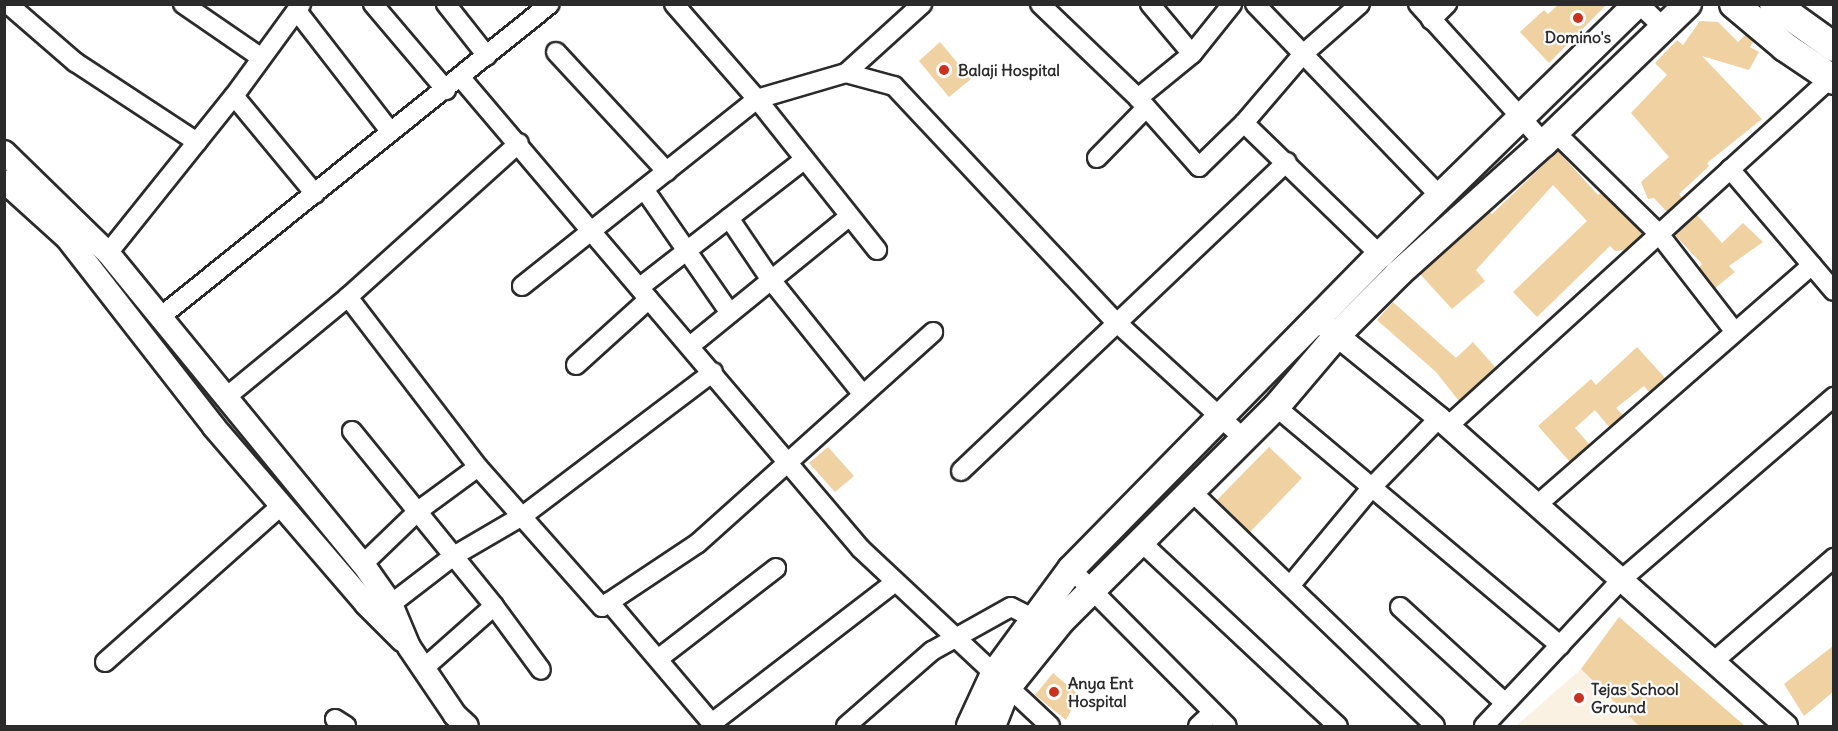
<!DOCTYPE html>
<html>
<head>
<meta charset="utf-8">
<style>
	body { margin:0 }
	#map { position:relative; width:1838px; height:731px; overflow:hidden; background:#fff; font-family:Delius,sans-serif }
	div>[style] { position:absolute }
	.built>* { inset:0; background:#faf1e3 }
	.building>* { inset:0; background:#efd1a2 }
	.roads { filter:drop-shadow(2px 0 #2b2b2b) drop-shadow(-2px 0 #2b2b2b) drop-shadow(0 2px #2b2b2b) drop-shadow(0 -2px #2b2b2b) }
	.minor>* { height:18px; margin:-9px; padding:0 9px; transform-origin:9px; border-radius:9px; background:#fff }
	.tertiary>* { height:22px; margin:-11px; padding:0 11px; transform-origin:11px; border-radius:11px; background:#fff }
	.secondary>* { height:26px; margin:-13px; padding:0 13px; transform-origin:13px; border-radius:13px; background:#fff }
	.primary>* { height:28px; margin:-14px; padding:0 14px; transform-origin:14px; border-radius:14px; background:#fff }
	.dots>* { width:16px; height:16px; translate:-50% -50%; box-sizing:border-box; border:3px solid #fff; border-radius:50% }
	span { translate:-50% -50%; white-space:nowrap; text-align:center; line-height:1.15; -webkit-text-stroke:4.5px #fff; paint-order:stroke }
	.poi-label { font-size:16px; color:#2b2b2b; font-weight:700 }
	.left { translate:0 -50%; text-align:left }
	.frame { position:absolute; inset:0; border:6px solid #2b2b2b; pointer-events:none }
</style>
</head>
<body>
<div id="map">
	<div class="built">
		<div style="clip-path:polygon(1581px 669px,1639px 726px,1516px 726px)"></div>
	</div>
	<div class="building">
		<div style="clip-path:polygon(1559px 4px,1607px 4px,1549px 63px,1520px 32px,1544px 10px,1548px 14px)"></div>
		<div style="clip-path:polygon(1700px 21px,1718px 22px,1738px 42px,1745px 35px,1753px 42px,1750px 47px,1759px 52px,1749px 70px,1702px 56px,1762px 119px,1707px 163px,1709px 166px,1679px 194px,1682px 198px,1667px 212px,1654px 198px,1648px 199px,1641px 182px,1669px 157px,1631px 113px,1667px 75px,1655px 63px,1677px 40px,1683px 45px)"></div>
		<div style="clip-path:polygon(940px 42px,971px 79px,949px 97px,919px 61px)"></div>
		<div style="clip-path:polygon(1558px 151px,1598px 195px,1601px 192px,1643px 234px,1625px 250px,1615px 251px,1610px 246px,1537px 317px,1513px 292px,1587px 221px,1553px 185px,1476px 270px,1485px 281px,1452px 309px,1420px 274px,1489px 212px,1492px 214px)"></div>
		<div style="clip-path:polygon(1697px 215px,1722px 243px,1743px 223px,1763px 242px,1729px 266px,1735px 272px,1715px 288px,1699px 267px,1702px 264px,1675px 235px)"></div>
		<div style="clip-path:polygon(1393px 302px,1456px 358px,1473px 342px,1495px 367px,1459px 401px,1436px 372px,1377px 320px)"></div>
		<div style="clip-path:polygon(1637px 347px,1665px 378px,1649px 392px,1644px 386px,1616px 408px,1623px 415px,1609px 427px,1595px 410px,1575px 428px,1589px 444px,1570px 462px,1538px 426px,1591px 379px,1596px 385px)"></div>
		<div style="clip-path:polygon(828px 447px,854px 476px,835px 492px,809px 463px)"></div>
		<div style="clip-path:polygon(1269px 447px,1302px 478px,1250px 532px,1217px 500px)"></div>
		<div style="clip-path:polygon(1619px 617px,1745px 726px,1639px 726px,1581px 669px)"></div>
		<div style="clip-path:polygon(1833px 646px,1833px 692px,1804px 716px,1784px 684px)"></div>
		<div style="clip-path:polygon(1053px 673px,1079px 695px,1066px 720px,1035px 695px)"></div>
	</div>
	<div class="roads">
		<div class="minor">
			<div style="left:8px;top:4px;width:89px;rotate:40.9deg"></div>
			<div style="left:75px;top:62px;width:146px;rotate:33.3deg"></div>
			<div style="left:183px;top:4px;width:93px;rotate:34.5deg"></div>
			<div style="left:373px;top:4px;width:113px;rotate:49.7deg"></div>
			<div style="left:446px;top:4px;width:66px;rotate:51.7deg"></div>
			<div style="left:674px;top:4px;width:126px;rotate:48.9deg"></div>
			<div style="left:757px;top:99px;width:93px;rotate:-16.3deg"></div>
			<div style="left:846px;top:73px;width:50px;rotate:15.2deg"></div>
			<div style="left:894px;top:86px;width:324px;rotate:46.8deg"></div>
			<div style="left:1116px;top:322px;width:173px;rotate:42.4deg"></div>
			<div style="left:1040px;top:4px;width:136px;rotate:43.8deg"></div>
			<div style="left:1138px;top:98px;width:92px;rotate:48.5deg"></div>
			<div style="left:1199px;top:167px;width:63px;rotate:-44.4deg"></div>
			<div style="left:1244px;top:123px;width:89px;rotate:-49.5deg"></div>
			<div style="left:1302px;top:55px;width:77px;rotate:-41.3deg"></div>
			<div style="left:1150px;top:4px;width:65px;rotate:50deg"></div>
			<div style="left:1255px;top:4px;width:269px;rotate:46.1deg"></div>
			<div style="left:1418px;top:4px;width:188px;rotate:47.8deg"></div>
			<div style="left:1639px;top:4px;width:35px;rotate:44deg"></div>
			<div style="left:297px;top:11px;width:153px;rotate:52.2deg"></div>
			<div style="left:1431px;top:20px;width:23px;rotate:-45deg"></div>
			<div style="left:556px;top:52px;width:163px;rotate:47.2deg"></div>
			<div style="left:846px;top:73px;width:103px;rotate:-42.2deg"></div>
			<div style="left:461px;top:78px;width:618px;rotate:49.66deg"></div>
			<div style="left:861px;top:549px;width:259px;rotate:43.1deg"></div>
			<div style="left:234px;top:96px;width:127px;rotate:50.4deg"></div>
			<div style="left:1138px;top:98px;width:70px;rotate:-39.2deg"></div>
			<div style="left:1192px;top:54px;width:64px;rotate:-51.3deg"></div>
			<div style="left:1244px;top:123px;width:190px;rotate:44.1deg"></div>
			<div style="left:1555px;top:132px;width:146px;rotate:44.4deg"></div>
			<div style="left:1659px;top:234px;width:124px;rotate:52.2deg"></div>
			<div style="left:1097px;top:158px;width:70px;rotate:-45.6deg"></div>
			<div style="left:1730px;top:169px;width:160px;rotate:49.6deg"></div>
			<div style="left:644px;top:189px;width:151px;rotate:55.3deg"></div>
			<div style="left:729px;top:218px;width:75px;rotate:55.9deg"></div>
			<div style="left:771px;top:280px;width:147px;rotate:51.3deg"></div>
			<div style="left:108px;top:253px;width:201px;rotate:-51.3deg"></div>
			<div style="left:234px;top:96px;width:114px;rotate:-53.9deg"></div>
			<div style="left:522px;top:286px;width:300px;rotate:-38.5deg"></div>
			<div style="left:757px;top:99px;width:193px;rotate:51.5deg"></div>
			<div style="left:640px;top:287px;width:207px;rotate:-37.8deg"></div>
			<div style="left:348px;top:297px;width:214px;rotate:52.6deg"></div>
			<div style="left:478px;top:467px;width:187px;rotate:48.5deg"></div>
			<div style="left:602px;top:607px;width:115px;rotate:-33.7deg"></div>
			<div style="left:698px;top:543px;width:316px;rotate:-41.9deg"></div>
			<div style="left:159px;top:318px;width:501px;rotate:-38.77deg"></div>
			<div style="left:690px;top:346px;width:206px;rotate:-39.1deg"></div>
			<div style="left:576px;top:365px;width:98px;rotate:-42.1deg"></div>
			<div style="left:225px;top:398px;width:159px;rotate:-39.4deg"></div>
			<div style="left:348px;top:297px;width:230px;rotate:-42deg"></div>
			<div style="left:1276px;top:407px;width:371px;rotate:40deg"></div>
			<div style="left:1448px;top:426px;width:522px;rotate:-42.28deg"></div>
			<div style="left:352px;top:431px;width:225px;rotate:50.9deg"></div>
			<div style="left:494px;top:606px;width:79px;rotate:53.7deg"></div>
			<div style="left:961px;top:471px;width:449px;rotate:-43.5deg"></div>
			<div style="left:1192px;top:492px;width:337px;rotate:43.9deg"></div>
			<div style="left:1537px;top:505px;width:365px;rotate:-41.1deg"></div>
			<div style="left:1140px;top:541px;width:271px;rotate:43.1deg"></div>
			<div style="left:363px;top:564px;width:76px;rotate:-43.9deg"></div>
			<div style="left:418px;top:511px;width:74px;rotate:-36.3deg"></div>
			<div style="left:1071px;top:569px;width:221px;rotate:45.2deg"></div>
			<div style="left:1290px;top:586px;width:127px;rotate:-50.4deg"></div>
			<div style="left:1371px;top:488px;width:98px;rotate:-45.8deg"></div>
			<div style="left:609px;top:602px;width:162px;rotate:49.7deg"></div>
			<div style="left:391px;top:604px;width:77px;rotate:-37.6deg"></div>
			<div style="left:452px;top:557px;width:83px;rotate:-30.3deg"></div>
			<div style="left:524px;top:515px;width:237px;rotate:-37.1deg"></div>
			<div style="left:1400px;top:607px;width:142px;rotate:42.4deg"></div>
			<div style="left:658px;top:659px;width:149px;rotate:-37.6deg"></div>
			<div style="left:105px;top:662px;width:235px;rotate:-41.6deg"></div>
			<div style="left:1713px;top:662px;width:160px;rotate:-40.7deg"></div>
			<div style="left:423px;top:669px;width:95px;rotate:-41.6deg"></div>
			<div style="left:335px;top:719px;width:13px;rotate:32deg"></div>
			<div style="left:712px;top:723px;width:231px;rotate:-37.6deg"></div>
			<div style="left:846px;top:726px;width:114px;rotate:-41.1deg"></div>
			<div style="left:932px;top:651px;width:90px;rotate:-29.1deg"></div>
			<div style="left:1011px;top:607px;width:36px;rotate:27deg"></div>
			<div style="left:1198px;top:726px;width:19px;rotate:-43deg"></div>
			<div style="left:1484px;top:726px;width:200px;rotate:-46.8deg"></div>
			<div style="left:1621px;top:580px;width:281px;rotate:-40.7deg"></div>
		</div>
		<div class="tertiary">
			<div style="left:4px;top:152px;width:145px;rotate:44.2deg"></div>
			<div style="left:108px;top:253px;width:402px;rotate:50.7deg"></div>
			<div style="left:363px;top:564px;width:49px;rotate:55deg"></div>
			<div style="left:391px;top:604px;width:47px;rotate:67.3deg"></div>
			<div style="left:409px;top:647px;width:82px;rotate:55.9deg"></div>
			<div style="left:455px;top:715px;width:16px;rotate:43deg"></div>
			<div style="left:4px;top:181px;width:85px;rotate:42.1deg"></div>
			<div style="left:67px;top:238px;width:239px;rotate:52.1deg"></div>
			<div style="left:214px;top:427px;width:233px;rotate:49.3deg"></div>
			<div style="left:366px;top:604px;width:51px;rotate:45deg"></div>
			<div style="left:1323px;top:324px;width:149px;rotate:39deg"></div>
			<div style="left:1439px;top:418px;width:464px;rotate:41.6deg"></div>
		</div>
		<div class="secondary">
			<div style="left:970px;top:726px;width:57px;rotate:-65.2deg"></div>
			<div style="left:994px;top:674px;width:130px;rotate:-53.7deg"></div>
			<div style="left:1071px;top:569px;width:441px;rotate:-45.5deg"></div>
			<div style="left:1380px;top:255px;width:359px;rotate:-44.3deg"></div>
			<div style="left:992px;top:726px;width:41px;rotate:-68.5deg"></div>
			<div style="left:1007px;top:688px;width:86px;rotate:-51.1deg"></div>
			<div style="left:1061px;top:621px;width:303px;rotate:-44.9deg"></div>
			<div style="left:1276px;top:407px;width:96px;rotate:-49.7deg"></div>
			<div style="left:1338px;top:334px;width:85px;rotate:-45deg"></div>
			<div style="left:1398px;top:274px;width:196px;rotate:-41.9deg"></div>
			<div style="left:1544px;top:143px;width:200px;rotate:-44deg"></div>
		</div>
		<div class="primary">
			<div style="left:1734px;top:4px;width:67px;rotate:40.1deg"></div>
			<div style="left:1785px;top:47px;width:59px;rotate:34deg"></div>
			<div style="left:1774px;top:4px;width:74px;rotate:35.6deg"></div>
		</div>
	</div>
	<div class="dots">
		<div style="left:1578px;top:18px;background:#c8321e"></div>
		<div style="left:944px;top:70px;background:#c8321e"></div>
		<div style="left:1054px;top:692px;background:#c8321e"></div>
		<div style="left:1579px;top:698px;background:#c8321e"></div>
	</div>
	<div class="poi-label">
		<span style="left:1578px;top:37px">Domino's</span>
		<span class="left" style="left:958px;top:70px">Balaji Hospital</span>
		<span class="left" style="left:1068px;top:692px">Anya Ent<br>Hospital</span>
		<span class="left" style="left:1591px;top:698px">Tejas School<br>Ground</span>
	</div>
	<div class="frame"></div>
</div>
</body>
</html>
